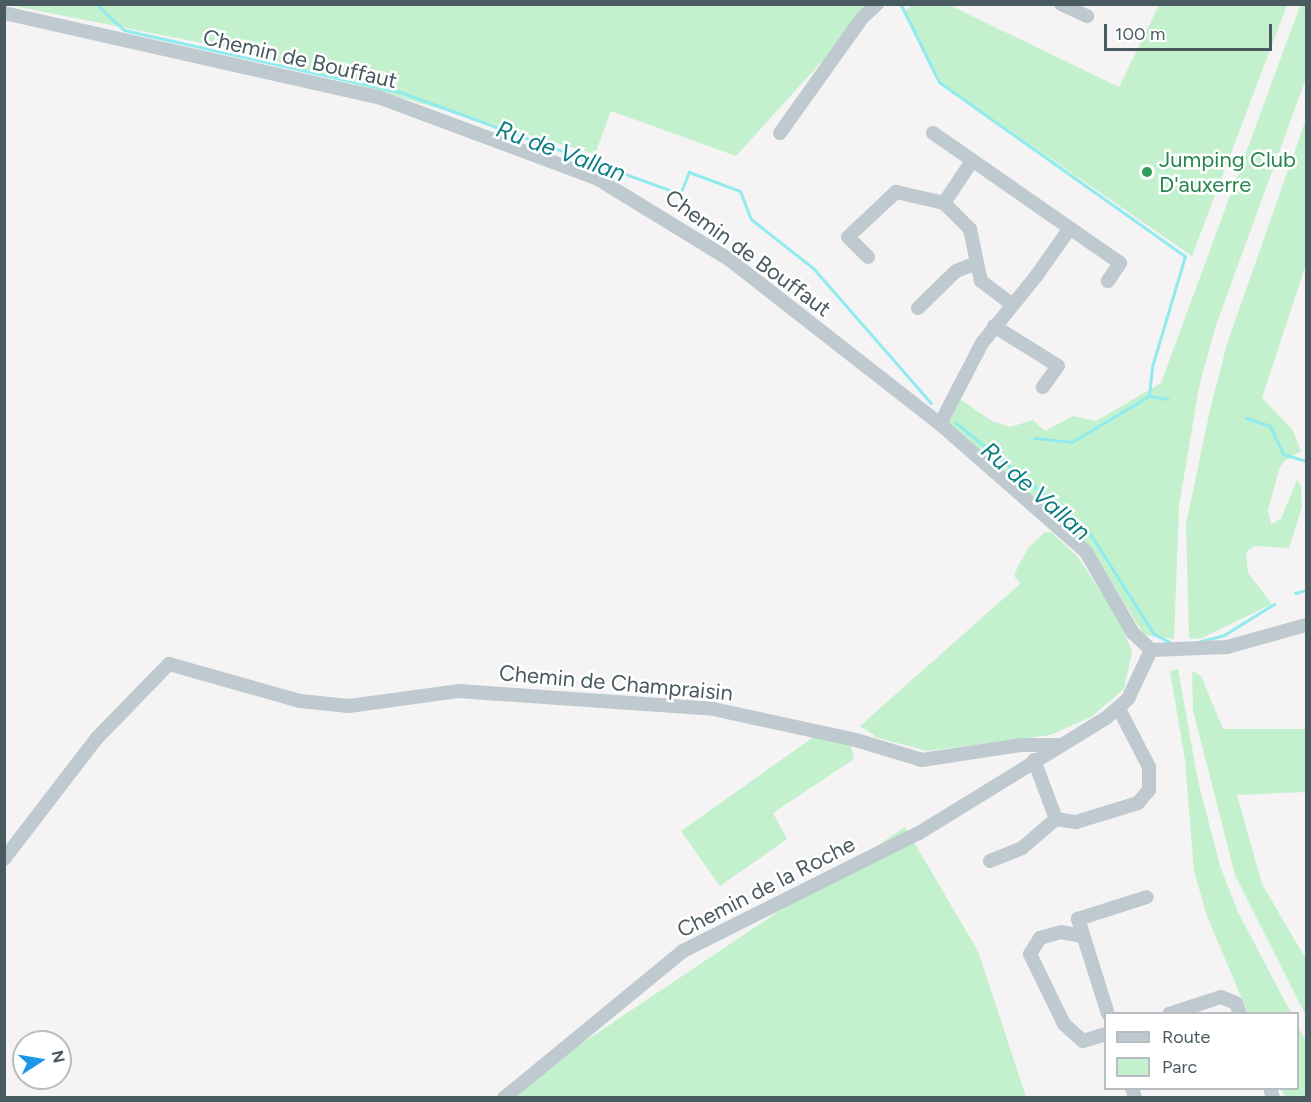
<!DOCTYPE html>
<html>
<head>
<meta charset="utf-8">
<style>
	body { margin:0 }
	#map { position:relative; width:1311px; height:1102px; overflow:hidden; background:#f5f3f3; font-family:Figtree,sans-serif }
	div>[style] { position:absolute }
	.green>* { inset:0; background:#c3f1cd }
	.stream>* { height:3px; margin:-1.5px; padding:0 1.5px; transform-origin:1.5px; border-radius:1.5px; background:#90ebee }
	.street>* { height:14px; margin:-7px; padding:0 7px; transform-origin:7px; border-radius:7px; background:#becacf }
	.dots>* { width:16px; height:16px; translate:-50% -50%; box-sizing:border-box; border:3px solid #fff; border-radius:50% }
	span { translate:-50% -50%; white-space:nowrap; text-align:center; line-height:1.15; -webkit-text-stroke:5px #fff; paint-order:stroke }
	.street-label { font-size:22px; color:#4a5a61 }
	.leisure-label { font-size:22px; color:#27864d }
	.left { translate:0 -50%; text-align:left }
	.water-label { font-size:24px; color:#0d7e82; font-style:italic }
	.frame { position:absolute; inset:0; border:6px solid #4a5a61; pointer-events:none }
	.legend { position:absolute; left:1104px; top:1012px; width:195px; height:78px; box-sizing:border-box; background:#fff; border:2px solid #b7bdc0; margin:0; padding:8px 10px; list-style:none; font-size:18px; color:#4a5a61 }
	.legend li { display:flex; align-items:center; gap:12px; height:30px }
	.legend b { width:30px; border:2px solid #b7bdc0 }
	.north { position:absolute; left:12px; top:1030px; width:60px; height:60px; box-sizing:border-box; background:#fff; border:2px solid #b7bdc0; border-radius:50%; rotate:78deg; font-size:16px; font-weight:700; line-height:24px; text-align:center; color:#4a5a61 }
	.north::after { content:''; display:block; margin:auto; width:21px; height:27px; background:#1a98e7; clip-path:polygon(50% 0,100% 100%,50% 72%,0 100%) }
	.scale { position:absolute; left:1104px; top:24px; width:168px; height:27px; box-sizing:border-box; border:3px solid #4a5a61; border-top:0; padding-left:8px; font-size:18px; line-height:21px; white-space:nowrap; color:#4a5a61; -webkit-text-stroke:4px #fff; paint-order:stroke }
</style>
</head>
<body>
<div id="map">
	<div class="green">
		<div style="clip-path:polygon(9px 5px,873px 5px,736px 156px,611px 111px,595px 154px,238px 50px)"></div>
		<div style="clip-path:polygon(913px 5px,949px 5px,1119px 87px,1159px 5px,1287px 5px,1192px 256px,941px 83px,905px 11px)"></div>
		<div style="clip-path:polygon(1306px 5px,1306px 78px,1215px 328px,1199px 387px,1179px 506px,1174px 639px,1144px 635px,1091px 549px,947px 422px,961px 400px,992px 421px,1010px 427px,1033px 420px,1045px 431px,1073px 416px,1096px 421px,1161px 383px,1300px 6px)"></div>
		<div style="clip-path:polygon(1306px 119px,1306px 264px,1262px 398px,1292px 429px,1301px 451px,1284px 461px,1279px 470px,1268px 510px,1271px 524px,1281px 519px,1297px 480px,1301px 486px,1302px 507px,1289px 548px,1254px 546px,1246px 552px,1248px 573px,1272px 604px,1200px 639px,1189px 638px,1186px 524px,1210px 410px,1227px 344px)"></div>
		<div style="clip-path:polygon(1045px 532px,1052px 533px,1078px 557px,1121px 623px,1132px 652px,1124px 689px,1091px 717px,1050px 735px,927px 751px,878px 738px,860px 726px,1021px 583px,1014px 576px,1018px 566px,1029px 547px)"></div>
		<div style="clip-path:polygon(1178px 669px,1198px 781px,1220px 866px,1238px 912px,1291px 1013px,1248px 1013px,1207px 916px,1194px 871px,1185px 760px,1170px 671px)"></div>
		<div style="clip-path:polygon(1192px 671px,1201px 676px,1223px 729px,1306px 729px,1306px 792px,1237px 795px,1262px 884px,1306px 959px,1306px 1016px,1235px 875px,1193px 710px)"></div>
		<div style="clip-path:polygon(815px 736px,851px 745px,854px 759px,773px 813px,787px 839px,720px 886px,681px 831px)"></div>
		<div style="clip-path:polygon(905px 827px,978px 951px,1026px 1097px,500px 1098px)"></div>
		<div style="clip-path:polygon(1298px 1026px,1306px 1041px,1306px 1097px,1286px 1097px,1280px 1089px,1298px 1088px)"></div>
	</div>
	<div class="stream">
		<div style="left:96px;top:4px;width:38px;rotate:43deg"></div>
		<div style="left:124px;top:30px;width:283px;rotate:12.7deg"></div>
		<div style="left:400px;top:92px;width:298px;rotate:20deg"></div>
		<div style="left:680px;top:194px;width:24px;rotate:-68deg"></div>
		<div style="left:689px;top:172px;width:54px;rotate:20.4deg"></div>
		<div style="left:740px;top:191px;width:30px;rotate:69deg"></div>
		<div style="left:751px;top:219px;width:80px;rotate:38.4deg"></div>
		<div style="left:814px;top:269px;width:178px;rotate:48.9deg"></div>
		<div style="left:901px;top:5px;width:86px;rotate:63.7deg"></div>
		<div style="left:939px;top:82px;width:301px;rotate:35.3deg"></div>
		<div style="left:1185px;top:256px;width:116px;rotate:106.6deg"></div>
		<div style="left:1152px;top:367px;width:29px;rotate:96deg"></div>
		<div style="left:1246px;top:418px;width:25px;rotate:18deg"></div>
		<div style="left:1270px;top:426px;width:31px;rotate:65deg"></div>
		<div style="left:1283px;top:454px;width:24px;rotate:17deg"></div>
		<div style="left:956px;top:423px;width:169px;rotate:39deg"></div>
		<div style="left:1087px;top:529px;width:125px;rotate:57.5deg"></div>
		<div style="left:1154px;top:634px;width:19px;rotate:28deg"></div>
		<div style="left:1034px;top:438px;width:38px;rotate:6deg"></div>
		<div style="left:1072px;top:442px;width:90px;rotate:-30.9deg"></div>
		<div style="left:1149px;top:396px;width:19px;rotate:9deg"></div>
		<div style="left:1295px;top:593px;width:11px;rotate:-15deg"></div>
		<div style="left:1198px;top:642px;width:27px;rotate:-15deg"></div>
		<div style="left:1224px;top:635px;width:59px;rotate:-31.8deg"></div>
	</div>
	<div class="street">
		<div style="left:1061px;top:4px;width:29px;rotate:25deg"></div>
		<div style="left:4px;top:13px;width:383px;rotate:12.7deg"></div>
		<div style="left:378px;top:97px;width:235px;rotate:20.4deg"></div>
		<div style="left:598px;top:179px;width:155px;rotate:31.5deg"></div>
		<div style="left:730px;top:260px;width:266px;rotate:38deg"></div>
		<div style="left:940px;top:424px;width:194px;rotate:41.2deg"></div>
		<div style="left:1086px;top:552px;width:94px;rotate:59.9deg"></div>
		<div style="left:1133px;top:633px;width:25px;rotate:43deg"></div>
		<div style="left:1151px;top:650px;width:76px;rotate:-2.3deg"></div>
		<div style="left:1227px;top:647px;width:82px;rotate:-15.6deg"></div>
		<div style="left:780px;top:133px;width:141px;rotate:-54.5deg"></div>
		<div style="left:862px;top:18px;width:21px;rotate:-43deg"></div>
		<div style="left:933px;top:133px;width:228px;rotate:34.8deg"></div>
		<div style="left:1120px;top:263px;width:22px;rotate:124deg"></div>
		<div style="left:944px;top:203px;width:50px;rotate:-56.3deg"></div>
		<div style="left:868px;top:257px;width:28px;rotate:-135deg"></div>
		<div style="left:848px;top:237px;width:66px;rotate:-43.2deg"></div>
		<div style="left:896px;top:192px;width:49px;rotate:12.9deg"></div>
		<div style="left:944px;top:203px;width:37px;rotate:45deg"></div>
		<div style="left:970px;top:229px;width:53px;rotate:78.1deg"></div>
		<div style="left:981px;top:281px;width:39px;rotate:37deg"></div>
		<div style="left:918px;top:308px;width:53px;rotate:-44.2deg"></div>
		<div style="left:956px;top:271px;width:22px;rotate:-21deg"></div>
		<div style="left:994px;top:326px;width:75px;rotate:32deg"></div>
		<div style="left:1058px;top:366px;width:26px;rotate:126deg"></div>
		<div style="left:940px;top:424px;width:91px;rotate:-62.6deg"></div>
		<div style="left:982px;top:343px;width:87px;rotate:-51deg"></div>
		<div style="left:1037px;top:275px;width:57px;rotate:-54.9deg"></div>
		<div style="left:1034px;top:760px;width:63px;rotate:69.6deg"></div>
		<div style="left:1056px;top:819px;width:20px;rotate:9deg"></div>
		<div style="left:1076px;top:822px;width:65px;rotate:-17deg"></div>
		<div style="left:1138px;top:803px;width:17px;rotate:-50deg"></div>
		<div style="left:1149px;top:790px;width:23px;rotate:-90deg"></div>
		<div style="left:1149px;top:767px;width:65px;rotate:-117.3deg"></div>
		<div style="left:4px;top:859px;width:151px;rotate:-52.5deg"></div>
		<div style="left:96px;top:739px;width:105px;rotate:-45.8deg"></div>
		<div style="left:169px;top:664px;width:136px;rotate:15.8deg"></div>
		<div style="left:300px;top:701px;width:49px;rotate:5.8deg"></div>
		<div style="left:349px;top:706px;width:110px;rotate:-7.8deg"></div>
		<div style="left:458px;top:691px;width:256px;rotate:4deg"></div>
		<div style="left:713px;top:709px;width:146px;rotate:12.2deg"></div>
		<div style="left:856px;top:740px;width:69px;rotate:16.9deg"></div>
		<div style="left:922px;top:760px;width:100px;rotate:-8.6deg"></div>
		<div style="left:1021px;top:745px;width:38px"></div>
		<div style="left:990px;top:861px;width:35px;rotate:-22deg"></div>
		<div style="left:1022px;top:848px;width:45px;rotate:-40.5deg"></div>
		<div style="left:1083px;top:936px;width:22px;rotate:-170deg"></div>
		<div style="left:1061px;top:932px;width:22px;rotate:164deg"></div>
		<div style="left:1040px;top:938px;width:19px;rotate:122deg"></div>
		<div style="left:1030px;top:954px;width:78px;rotate:64.1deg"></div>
		<div style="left:1064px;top:1024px;width:25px;rotate:42deg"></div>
		<div style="left:1083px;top:1041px;width:24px;rotate:-17deg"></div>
		<div style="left:1108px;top:1014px;width:100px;rotate:-107.5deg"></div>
		<div style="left:1078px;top:919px;width:72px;rotate:-17.7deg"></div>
		<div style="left:1169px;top:1014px;width:55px;rotate:-18.1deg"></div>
		<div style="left:1221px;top:997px;width:16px;rotate:22deg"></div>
		<div style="left:1236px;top:1003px;width:12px;rotate:70deg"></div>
		<div style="left:1132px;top:1088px;width:10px;rotate:73deg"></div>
		<div style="left:1270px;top:1088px;width:10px;rotate:73deg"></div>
		<div style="left:504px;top:1098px;width:232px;rotate:-39.4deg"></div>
		<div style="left:683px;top:951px;width:264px;rotate:-26.6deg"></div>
		<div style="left:919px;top:833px;width:220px;rotate:-31.6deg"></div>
		<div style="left:1106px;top:718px;width:29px;rotate:-41deg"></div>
		<div style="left:1128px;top:699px;width:54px;rotate:-64.9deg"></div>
	</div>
	<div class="dots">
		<div style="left:1147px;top:172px;background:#2e9e5b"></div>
	</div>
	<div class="street-label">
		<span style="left:300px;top:59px;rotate:13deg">Chemin de Bouffaut</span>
		<span style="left:748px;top:253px;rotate:36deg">Chemin de Bouffaut</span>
		<span style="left:616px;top:683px;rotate:5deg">Chemin de Champraisin</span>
		<span style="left:766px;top:887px;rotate:-27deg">Chemin de la Roche</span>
	</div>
	<div class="leisure-label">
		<span class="left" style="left:1159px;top:172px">Jumping Club<br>D'auxerre</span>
	</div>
	<div class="water-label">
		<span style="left:561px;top:151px;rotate:20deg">Ru de Vallan</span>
		<span style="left:1036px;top:491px;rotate:41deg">Ru de Vallan</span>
	</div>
	<div class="frame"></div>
	<ul class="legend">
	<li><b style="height:8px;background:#becacf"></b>Route</li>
	<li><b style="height:16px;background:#c3f1cd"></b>Parc</li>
	</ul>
	<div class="north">N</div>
	<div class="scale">100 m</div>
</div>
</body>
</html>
